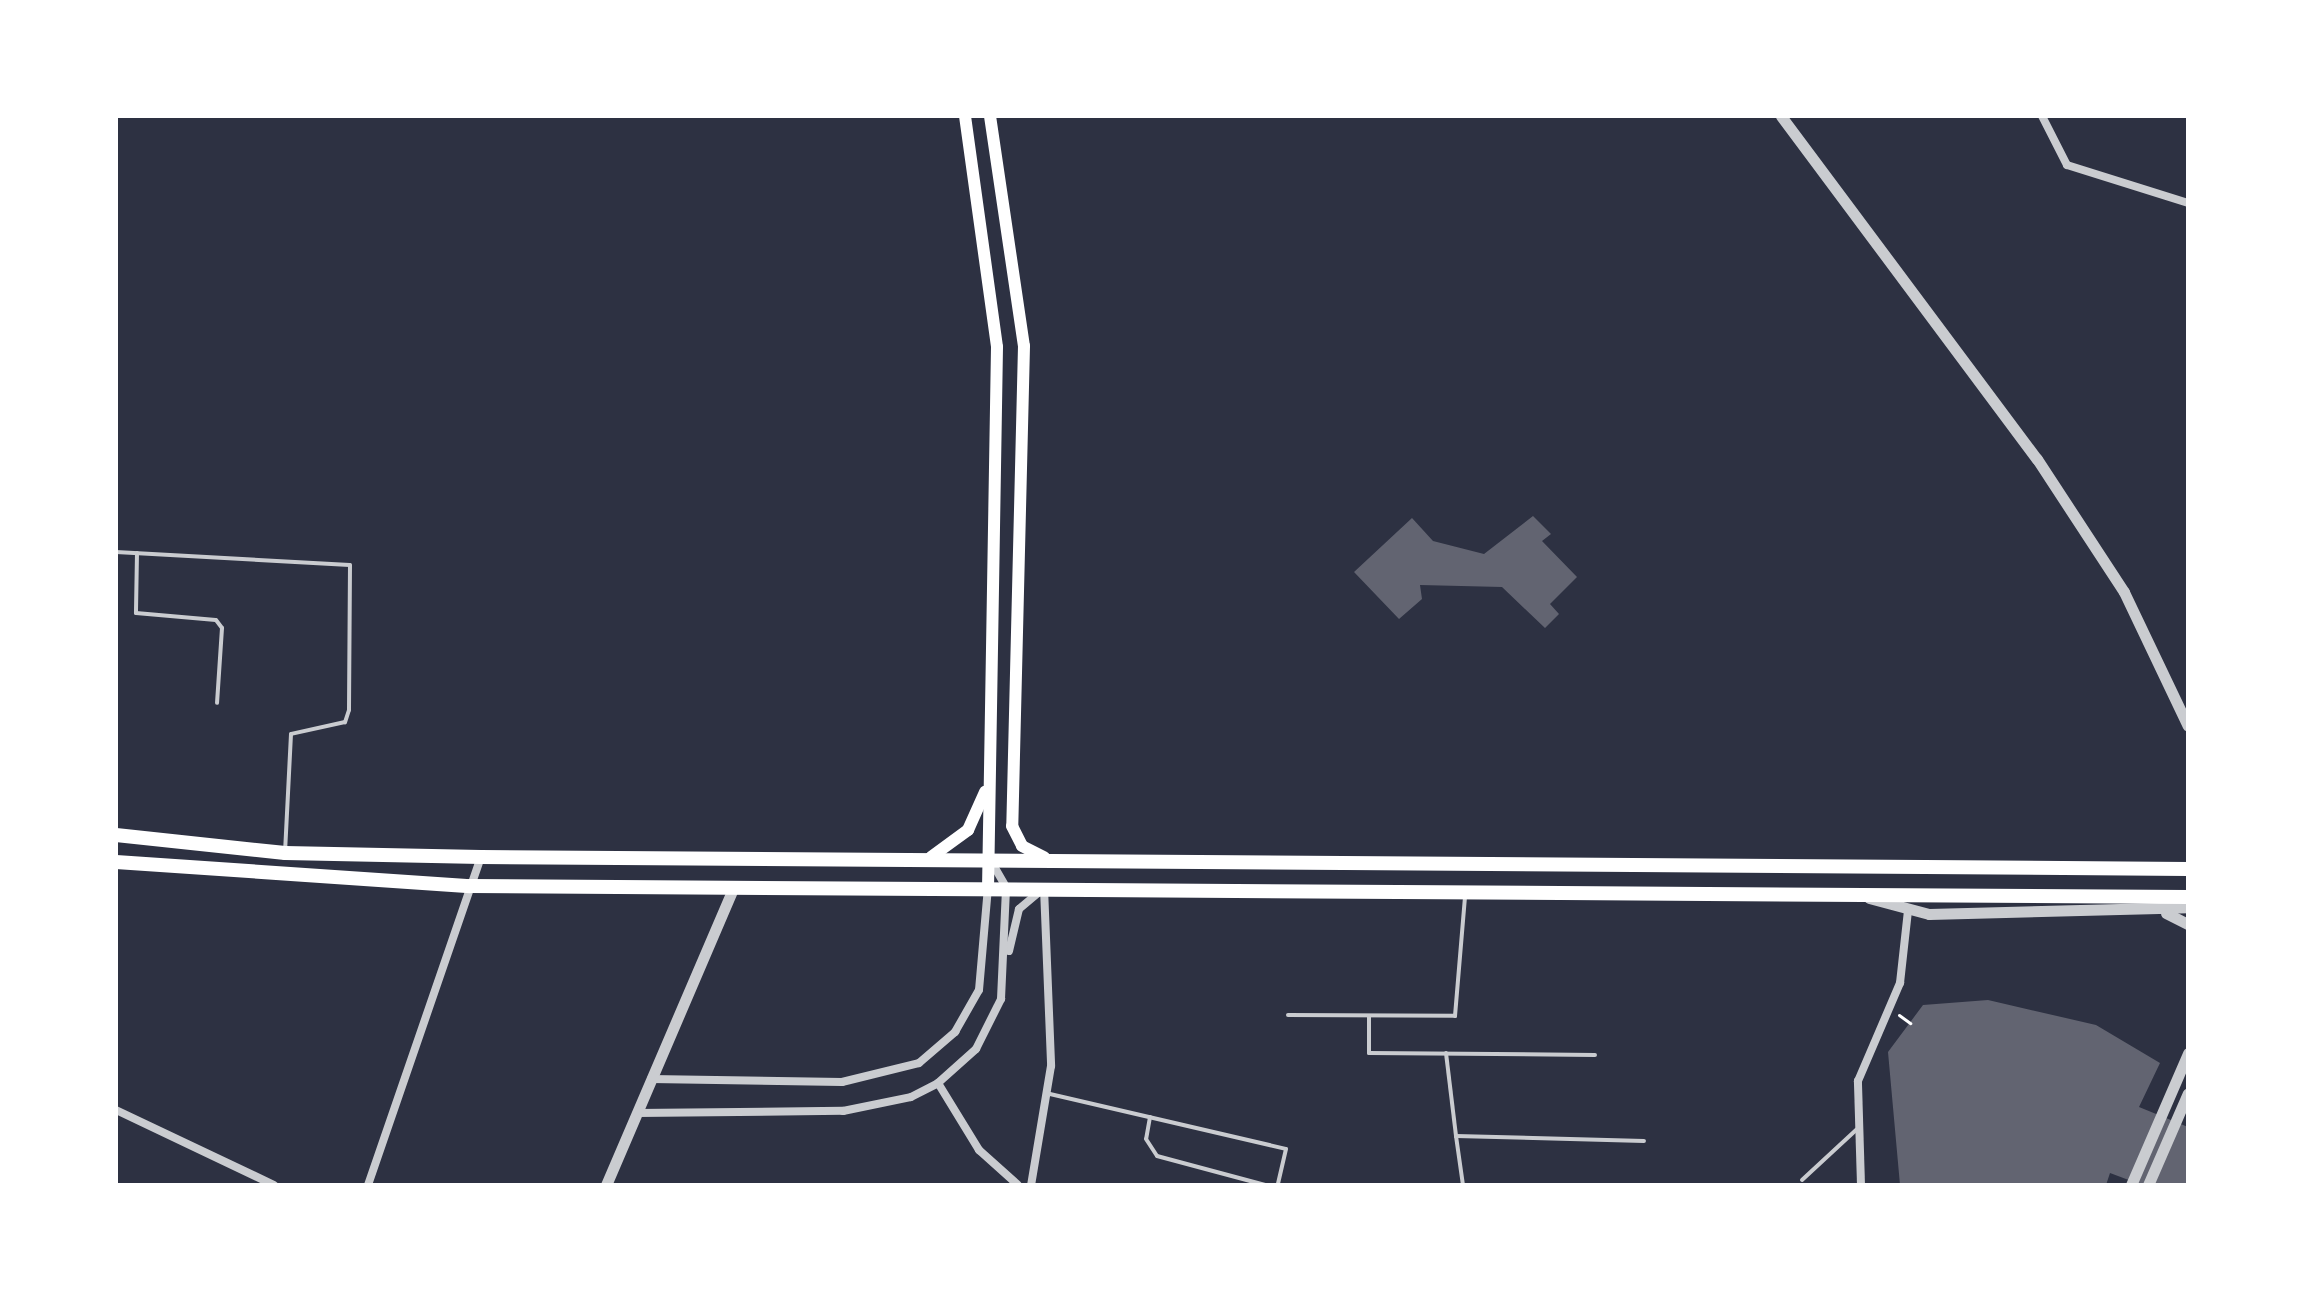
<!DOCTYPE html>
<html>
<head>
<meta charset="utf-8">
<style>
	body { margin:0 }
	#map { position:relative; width:2304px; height:1301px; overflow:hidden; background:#2d3142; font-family:Quicksand,sans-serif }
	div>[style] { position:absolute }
	.building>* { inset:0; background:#626471 }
	.path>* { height:3px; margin:-1.5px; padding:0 1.5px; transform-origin:1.5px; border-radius:1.5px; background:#fff }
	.service>* { height:4px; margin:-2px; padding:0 2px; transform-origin:2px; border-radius:2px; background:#caccd0 }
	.minor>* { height:8px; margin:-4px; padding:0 4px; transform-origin:4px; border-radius:4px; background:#caccd0 }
	.tertiary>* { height:11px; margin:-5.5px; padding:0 5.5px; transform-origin:5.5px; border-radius:5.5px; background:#caccd0 }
	.secondary>* { height:12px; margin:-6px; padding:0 6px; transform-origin:6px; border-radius:6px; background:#fff }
	.primary>* { height:14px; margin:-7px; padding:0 7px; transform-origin:7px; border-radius:7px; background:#fff }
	span { translate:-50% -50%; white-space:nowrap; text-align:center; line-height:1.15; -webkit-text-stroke:6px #fff; paint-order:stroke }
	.frame { position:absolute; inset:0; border:118px solid #fff; pointer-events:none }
</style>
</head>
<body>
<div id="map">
	<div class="building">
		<div style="clip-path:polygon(1533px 516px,1551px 534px,1542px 541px,1577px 577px,1550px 604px,1559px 614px,1545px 628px,1502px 587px,1420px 585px,1422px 599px,1399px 619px,1354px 572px,1412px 518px,1433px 541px,1484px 554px)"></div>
		<div style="clip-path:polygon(1988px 1000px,2096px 1025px,2160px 1063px,2139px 1107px,2188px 1127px,2188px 1185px,2142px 1185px,2110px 1173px,2106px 1185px,1900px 1185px,1888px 1052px,1923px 1005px)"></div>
	</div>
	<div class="path">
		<div style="left:1899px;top:1015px;width:14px;rotate:36deg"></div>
	</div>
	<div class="service">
		<div style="left:116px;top:552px;width:234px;rotate:3.2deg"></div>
		<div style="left:350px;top:565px;width:145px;rotate:90.4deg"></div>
		<div style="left:349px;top:710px;width:13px;rotate:108deg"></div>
		<div style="left:345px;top:722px;width:55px;rotate:167.5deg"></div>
		<div style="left:291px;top:734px;width:117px;rotate:92.9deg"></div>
		<div style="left:137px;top:553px;width:60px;rotate:91deg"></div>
		<div style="left:136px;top:613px;width:80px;rotate:5deg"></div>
		<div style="left:216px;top:620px;width:10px;rotate:53deg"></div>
		<div style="left:222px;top:628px;width:75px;rotate:93.8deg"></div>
		<div style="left:1288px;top:1015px;width:167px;rotate:0.3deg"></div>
		<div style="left:1455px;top:1016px;width:120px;rotate:-85.2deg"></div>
		<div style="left:1369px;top:1017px;width:36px;rotate:90deg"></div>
		<div style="left:1369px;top:1053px;width:226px;rotate:0.5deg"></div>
		<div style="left:1446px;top:1053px;width:84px;rotate:83.1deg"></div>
		<div style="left:1456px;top:1136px;width:188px;rotate:1.5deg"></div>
		<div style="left:1050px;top:1094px;width:242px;rotate:13.1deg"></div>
		<div style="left:1286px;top:1149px;width:37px;rotate:103deg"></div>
		<div style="left:1150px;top:1117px;width:22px;rotate:100deg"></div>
		<div style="left:1146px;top:1139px;width:20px;rotate:57deg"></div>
		<div style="left:1157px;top:1156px;width:112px;rotate:15deg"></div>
		<div style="left:1456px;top:1136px;width:49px;rotate:81.9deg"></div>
		<div style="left:1802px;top:1180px;width:74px;rotate:-42.8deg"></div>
	</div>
	<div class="minor">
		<div style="left:2042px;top:116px;width:55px;rotate:63deg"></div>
		<div style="left:2067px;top:165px;width:127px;rotate:17.4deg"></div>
		<div style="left:1009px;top:951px;width:43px;rotate:-76.6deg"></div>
		<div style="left:1019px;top:909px;width:33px;rotate:-40deg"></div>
		<div style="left:1044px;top:888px;width:178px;rotate:87.7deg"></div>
		<div style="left:1051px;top:1066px;width:121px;rotate:99.5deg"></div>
		<div style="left:651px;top:1079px;width:191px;rotate:0.9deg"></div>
		<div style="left:842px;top:1082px;width:79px;rotate:-13.9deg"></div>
		<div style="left:919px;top:1063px;width:48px;rotate:-40.7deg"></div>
		<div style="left:955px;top:1032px;width:48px;rotate:-60.3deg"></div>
		<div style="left:979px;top:990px;width:102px;rotate:-85deg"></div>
		<div style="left:938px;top:1083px;width:79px;rotate:58.5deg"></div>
		<div style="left:979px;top:1150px;width:52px;rotate:41.9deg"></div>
		<div style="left:116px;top:1110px;width:175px;rotate:25.4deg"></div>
		<div style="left:637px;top:1113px;width:206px;rotate:-0.6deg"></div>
		<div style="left:843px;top:1111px;width:69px;rotate:-11.6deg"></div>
		<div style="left:911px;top:1097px;width:30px;rotate:-27deg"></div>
		<div style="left:938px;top:1083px;width:51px;rotate:-41.8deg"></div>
		<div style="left:976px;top:1049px;width:56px;rotate:-63.4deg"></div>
		<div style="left:1001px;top:999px;width:112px;rotate:-87.4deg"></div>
		<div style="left:1006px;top:887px;width:34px;rotate:-120deg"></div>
		<div style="left:368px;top:1185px;width:347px;rotate:-71deg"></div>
		<div style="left:1861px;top:1185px;width:104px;rotate:-91.7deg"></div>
		<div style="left:1858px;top:1081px;width:107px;rotate:-66.8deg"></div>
		<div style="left:1900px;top:983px;width:73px;rotate:-83.7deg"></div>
	</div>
	<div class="tertiary">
		<div style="left:1781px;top:116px;width:428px;rotate:53.3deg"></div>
		<div style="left:2037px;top:459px;width:159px;rotate:56.8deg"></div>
		<div style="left:2124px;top:592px;width:148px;rotate:64.5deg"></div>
		<div style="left:1869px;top:898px;width:62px;rotate:14.9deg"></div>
		<div style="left:1929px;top:914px;width:259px;rotate:-1.5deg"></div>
		<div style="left:2166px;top:913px;width:25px;rotate:27deg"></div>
		<div style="left:606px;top:1185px;width:323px;rotate:-66.8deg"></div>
		<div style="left:2131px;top:1185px;width:144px;rotate:-66.6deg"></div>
		<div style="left:2148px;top:1185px;width:100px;rotate:-66.5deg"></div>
	</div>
	<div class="secondary">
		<div style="left:965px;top:116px;width:233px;rotate:82.1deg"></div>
		<div style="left:997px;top:347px;width:541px;rotate:90.95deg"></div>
		<div style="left:990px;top:116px;width:232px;rotate:81.6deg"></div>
		<div style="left:1024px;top:346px;width:480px;rotate:91.4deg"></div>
		<div style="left:1012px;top:826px;width:22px;rotate:63deg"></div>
		<div style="left:1022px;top:846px;width:25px;rotate:27deg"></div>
		<div style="left:931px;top:857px;width:46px;rotate:-36.1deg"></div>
		<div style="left:968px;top:830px;width:42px;rotate:-65.9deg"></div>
	</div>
	<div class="primary">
		<div style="left:116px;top:835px;width:170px;rotate:6.1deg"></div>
		<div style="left:285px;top:853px;width:196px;rotate:1.2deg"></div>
		<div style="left:481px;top:857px;width:1707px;rotate:0.4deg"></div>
		<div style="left:116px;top:862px;width:355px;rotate:3.9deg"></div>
		<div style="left:470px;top:886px;width:1718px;rotate:0.37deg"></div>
	</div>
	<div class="frame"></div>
</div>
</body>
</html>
